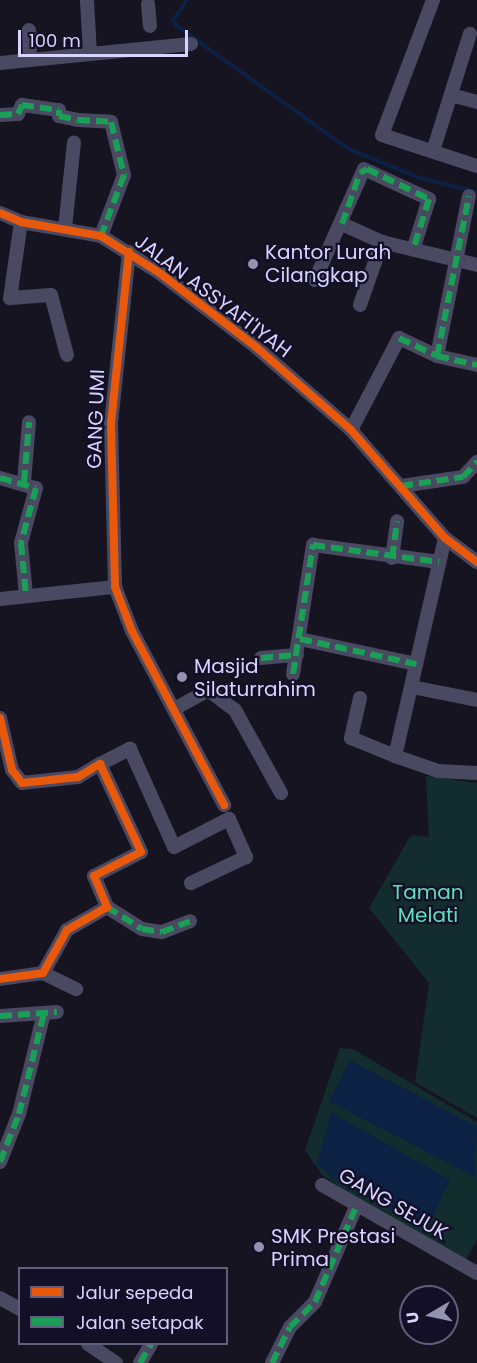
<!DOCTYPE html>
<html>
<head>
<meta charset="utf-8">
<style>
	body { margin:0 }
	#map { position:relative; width:477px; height:1363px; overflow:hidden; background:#161421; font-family:Poppins,sans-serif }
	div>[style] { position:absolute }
	.green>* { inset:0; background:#132c2d }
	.water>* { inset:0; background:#0d2144 }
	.stream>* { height:4px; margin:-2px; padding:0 2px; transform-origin:2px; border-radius:2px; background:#0d2144 }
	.minor>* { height:14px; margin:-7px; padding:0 7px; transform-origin:7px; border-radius:7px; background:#4a4962 }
	.quiet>* { height:6px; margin-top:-3px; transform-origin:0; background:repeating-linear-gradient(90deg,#1a9f57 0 12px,transparent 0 18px) }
	.cycleway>* { height:8px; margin:-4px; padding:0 4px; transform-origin:4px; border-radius:4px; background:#e8590c }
	.dots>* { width:16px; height:16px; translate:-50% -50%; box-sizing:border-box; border:3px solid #130f26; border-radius:50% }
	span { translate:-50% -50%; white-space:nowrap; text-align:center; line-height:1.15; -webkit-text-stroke:4.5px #130f26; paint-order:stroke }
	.poi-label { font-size:20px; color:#d9d4ff }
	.left { translate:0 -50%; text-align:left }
	.street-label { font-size:20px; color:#d9d4ff }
	.park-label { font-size:20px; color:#5fe0c0 }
	.legend { position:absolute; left:18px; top:1267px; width:210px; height:78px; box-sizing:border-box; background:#130f26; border:2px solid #625e7d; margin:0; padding:8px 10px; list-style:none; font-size:18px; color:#d9d4ff }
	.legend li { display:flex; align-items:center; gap:12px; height:30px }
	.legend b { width:30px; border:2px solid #625e7d }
	.north { position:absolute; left:399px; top:1285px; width:60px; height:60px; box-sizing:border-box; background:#130f26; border:2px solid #625e7d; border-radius:50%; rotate:261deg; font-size:16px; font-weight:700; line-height:24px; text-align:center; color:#d9d4ff }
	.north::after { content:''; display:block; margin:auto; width:21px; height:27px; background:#9591b1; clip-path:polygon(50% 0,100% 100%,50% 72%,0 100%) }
	.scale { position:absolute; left:18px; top:30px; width:170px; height:27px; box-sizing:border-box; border:3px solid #d9d4ff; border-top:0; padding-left:8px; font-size:18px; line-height:21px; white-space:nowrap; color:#d9d4ff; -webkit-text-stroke:4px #130f26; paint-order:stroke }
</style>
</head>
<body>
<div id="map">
	<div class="green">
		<div style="clip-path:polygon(426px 776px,477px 783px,477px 1118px,415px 1082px,429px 983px,369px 908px,411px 835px,429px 837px)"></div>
		<div style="clip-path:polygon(340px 1048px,353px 1049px,477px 1122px,477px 1239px,466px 1260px,373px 1210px,322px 1175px,305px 1150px)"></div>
	</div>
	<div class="water">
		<div style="clip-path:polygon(350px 1060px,477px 1127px,475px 1177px,329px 1101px)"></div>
		<div style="clip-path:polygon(331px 1112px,450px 1180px,427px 1229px,335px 1180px,317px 1164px)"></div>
	</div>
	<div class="stream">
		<div style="left:187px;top:0;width:25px;rotate:124deg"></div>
		<div style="left:173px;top:21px;width:6px;rotate:51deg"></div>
		<div style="left:177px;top:26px;width:211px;rotate:35.6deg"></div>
		<div style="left:349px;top:149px;width:74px;rotate:22.4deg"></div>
		<div style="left:417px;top:177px;width:62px;rotate:14deg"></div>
	</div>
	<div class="minor">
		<div style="left:87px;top:0;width:53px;rotate:86.8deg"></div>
		<div style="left:433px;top:0;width:144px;rotate:110.7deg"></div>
		<div style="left:382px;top:135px;width:100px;rotate:18.1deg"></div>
		<div style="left:148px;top:4px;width:22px;rotate:85deg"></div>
		<div style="left:29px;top:30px;width:28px;rotate:88deg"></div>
		<div style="left:0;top:63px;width:192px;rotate:-5.7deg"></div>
		<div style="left:451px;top:95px;width:27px;rotate:15deg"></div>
		<div style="left:0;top:115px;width:18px;rotate:-3deg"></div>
		<div style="left:18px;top:114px;width:10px;rotate:-66deg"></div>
		<div style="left:22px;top:105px;width:37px;rotate:8deg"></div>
		<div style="left:59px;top:110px;width:6px;rotate:90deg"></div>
		<div style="left:59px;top:116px;width:19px;rotate:12deg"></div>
		<div style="left:78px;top:120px;width:33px;rotate:3deg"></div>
		<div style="left:111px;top:122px;width:55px;rotate:76.2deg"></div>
		<div style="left:124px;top:175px;width:65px;rotate:110.7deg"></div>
		<div style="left:433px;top:151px;width:123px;rotate:-72.5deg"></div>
		<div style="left:0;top:213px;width:23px;rotate:23deg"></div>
		<div style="left:21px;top:222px;width:81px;rotate:9.9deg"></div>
		<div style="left:101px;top:236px;width:71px;rotate:32.3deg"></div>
		<div style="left:161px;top:274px;width:120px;rotate:37.5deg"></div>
		<div style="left:256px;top:347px;width:126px;rotate:41.1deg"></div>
		<div style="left:351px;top:430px;width:143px;rotate:49deg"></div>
		<div style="left:445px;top:538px;width:40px;rotate:37deg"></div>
		<div style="left:21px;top:222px;width:77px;rotate:98.2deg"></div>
		<div style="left:10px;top:298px;width:41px;rotate:-4.2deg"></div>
		<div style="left:51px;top:295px;width:62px;rotate:75.1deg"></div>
		<div style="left:342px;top:224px;width:44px;rotate:24.2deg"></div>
		<div style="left:382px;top:242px;width:98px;rotate:13.6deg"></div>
		<div style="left:65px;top:228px;width:86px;rotate:-84deg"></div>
		<div style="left:129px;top:252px;width:171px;rotate:96deg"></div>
		<div style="left:111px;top:422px;width:165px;rotate:88.6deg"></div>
		<div style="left:115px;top:587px;width:47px;rotate:68.9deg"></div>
		<div style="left:132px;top:631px;width:197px;rotate:62.1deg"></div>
		<div style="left:315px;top:280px;width:121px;rotate:-66.2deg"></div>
		<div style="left:364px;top:169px;width:72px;rotate:24.8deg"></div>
		<div style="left:429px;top:199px;width:53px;rotate:107.4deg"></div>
		<div style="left:360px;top:305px;width:67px;rotate:-70.8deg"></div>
		<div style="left:437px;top:356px;width:163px;rotate:-78.7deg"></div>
		<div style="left:351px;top:430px;width:104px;rotate:-62.4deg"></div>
		<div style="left:399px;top:338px;width:42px;rotate:25.3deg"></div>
		<div style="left:437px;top:356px;width:41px;rotate:12.7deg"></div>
		<div style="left:0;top:478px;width:37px;rotate:16deg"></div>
		<div style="left:36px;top:488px;width:57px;rotate:105.3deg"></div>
		<div style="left:21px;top:543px;width:52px;rotate:84.5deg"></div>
		<div style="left:24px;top:482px;width:60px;rotate:-85.2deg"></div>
		<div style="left:401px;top:486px;width:63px;rotate:-8.3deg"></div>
		<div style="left:463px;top:477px;width:21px;rotate:-47deg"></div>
		<div style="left:445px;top:538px;width:224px;rotate:102.9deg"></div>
		<div style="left:395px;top:756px;width:46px;rotate:19.2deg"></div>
		<div style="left:438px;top:771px;width:39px;rotate:3deg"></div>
		<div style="left:392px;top:558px;width:37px;rotate:-82deg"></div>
		<div style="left:0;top:599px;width:116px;rotate:-6deg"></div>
		<div style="left:300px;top:639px;width:119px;rotate:12.2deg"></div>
		<div style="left:261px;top:658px;width:36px;rotate:-5deg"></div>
		<div style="left:293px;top:674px;width:131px;rotate:-81.2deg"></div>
		<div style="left:313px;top:545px;width:127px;rotate:7.7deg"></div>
		<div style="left:412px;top:687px;width:66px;rotate:11.3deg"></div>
		<div style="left:360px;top:698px;width:41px;rotate:102.7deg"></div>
		<div style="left:351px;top:738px;width:48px;rotate:22.2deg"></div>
		<div style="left:176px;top:708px;width:37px;rotate:-29deg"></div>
		<div style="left:208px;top:690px;width:34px;rotate:37deg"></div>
		<div style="left:235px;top:710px;width:95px;rotate:61deg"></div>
		<div style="left:0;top:718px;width:53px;rotate:77deg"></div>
		<div style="left:12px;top:770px;width:16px;rotate:52deg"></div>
		<div style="left:22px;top:783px;width:56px;rotate:-6.1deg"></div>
		<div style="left:78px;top:777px;width:26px;rotate:-31deg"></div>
		<div style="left:100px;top:764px;width:97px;rotate:65deg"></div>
		<div style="left:141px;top:852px;width:53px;rotate:152.9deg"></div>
		<div style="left:94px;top:876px;width:34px;rotate:67deg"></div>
		<div style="left:107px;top:907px;width:46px;rotate:150.1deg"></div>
		<div style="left:67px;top:930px;width:49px;rotate:119.2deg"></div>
		<div style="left:43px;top:973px;width:43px;rotate:172.1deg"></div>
		<div style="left:100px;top:764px;width:34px;rotate:-27deg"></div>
		<div style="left:130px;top:749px;width:107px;rotate:65.8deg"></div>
		<div style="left:174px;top:847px;width:62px;rotate:-27deg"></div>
		<div style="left:229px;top:819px;width:42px;rotate:65.9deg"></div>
		<div style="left:246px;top:857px;width:61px;rotate:154.7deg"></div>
		<div style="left:107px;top:907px;width:41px;rotate:32.2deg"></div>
		<div style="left:142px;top:929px;width:20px;rotate:9deg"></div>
		<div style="left:162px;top:932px;width:30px;rotate:-21deg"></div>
		<div style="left:43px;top:973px;width:37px;rotate:26deg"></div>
		<div style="left:0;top:1016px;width:57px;rotate:-4deg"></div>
		<div style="left:0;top:1162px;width:52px;rotate:-68.4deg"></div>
		<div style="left:19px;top:1114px;width:104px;rotate:-76.1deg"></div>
		<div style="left:322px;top:1185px;width:178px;rotate:29.6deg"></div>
		<div style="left:0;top:1298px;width:23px;rotate:29deg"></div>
		<div style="left:88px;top:1344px;width:34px;rotate:34deg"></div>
		<div style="left:140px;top:1363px;width:22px;rotate:-60deg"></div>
		<div style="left:272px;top:1363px;width:40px;rotate:-63.4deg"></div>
		<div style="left:290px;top:1327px;width:35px;rotate:-45deg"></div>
		<div style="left:315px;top:1302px;width:101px;rotate:-66.7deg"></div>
	</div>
	<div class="quiet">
		<div style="left:0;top:115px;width:18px;rotate:-3deg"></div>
		<div style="left:18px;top:114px;width:10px;rotate:-66deg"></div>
		<div style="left:22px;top:105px;width:37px;rotate:8deg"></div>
		<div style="left:59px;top:110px;width:6px;rotate:90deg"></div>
		<div style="left:59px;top:116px;width:19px;rotate:12deg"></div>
		<div style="left:78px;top:120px;width:33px;rotate:3deg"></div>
		<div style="left:111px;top:122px;width:55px;rotate:76.2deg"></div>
		<div style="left:124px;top:175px;width:65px;rotate:110.7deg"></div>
		<div style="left:342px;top:224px;width:54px;rotate:-70.6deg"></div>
		<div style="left:360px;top:173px;width:8px;rotate:-30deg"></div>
		<div style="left:367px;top:169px;width:69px;rotate:25.8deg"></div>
		<div style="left:429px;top:199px;width:53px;rotate:107.4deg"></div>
		<div style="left:399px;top:338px;width:42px;rotate:25.3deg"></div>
		<div style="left:437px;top:356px;width:41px;rotate:12.7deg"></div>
		<div style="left:437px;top:356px;width:163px;rotate:-78.7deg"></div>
		<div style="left:0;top:478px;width:37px;rotate:16deg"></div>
		<div style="left:36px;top:488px;width:57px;rotate:105.3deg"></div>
		<div style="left:21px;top:543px;width:52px;rotate:84.5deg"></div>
		<div style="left:24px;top:482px;width:60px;rotate:-85.2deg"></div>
		<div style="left:401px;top:486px;width:63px;rotate:-8.3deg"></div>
		<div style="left:463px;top:477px;width:21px;rotate:-47deg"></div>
		<div style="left:392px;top:558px;width:37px;rotate:-82deg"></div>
		<div style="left:300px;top:639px;width:119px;rotate:12.2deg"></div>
		<div style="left:261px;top:658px;width:36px;rotate:-5deg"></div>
		<div style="left:293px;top:674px;width:131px;rotate:-81.2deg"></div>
		<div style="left:313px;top:545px;width:127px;rotate:7.7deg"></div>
		<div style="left:107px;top:907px;width:41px;rotate:32.2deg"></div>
		<div style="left:142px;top:929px;width:20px;rotate:9deg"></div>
		<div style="left:162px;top:932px;width:30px;rotate:-21deg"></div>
		<div style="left:0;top:1016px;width:57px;rotate:-4deg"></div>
		<div style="left:0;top:1162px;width:52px;rotate:-68.4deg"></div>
		<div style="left:19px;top:1114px;width:104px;rotate:-76.1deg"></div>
		<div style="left:140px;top:1363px;width:22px;rotate:-60deg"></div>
		<div style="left:272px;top:1363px;width:40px;rotate:-63.4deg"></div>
		<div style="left:290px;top:1327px;width:35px;rotate:-45deg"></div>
		<div style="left:315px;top:1302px;width:101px;rotate:-66.7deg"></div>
	</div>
	<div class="cycleway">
		<div style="left:0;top:213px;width:23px;rotate:23deg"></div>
		<div style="left:21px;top:222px;width:81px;rotate:9.9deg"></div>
		<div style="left:101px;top:236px;width:71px;rotate:32.3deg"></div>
		<div style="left:161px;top:274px;width:120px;rotate:37.5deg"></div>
		<div style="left:256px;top:347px;width:126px;rotate:41.1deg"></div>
		<div style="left:351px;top:430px;width:143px;rotate:49deg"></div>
		<div style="left:445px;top:538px;width:40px;rotate:37deg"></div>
		<div style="left:129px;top:252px;width:171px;rotate:96deg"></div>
		<div style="left:111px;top:422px;width:165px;rotate:88.6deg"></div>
		<div style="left:115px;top:587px;width:47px;rotate:68.9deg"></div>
		<div style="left:132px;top:631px;width:197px;rotate:62.1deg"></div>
		<div style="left:0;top:718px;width:53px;rotate:77deg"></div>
		<div style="left:12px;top:770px;width:16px;rotate:52deg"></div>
		<div style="left:22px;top:783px;width:56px;rotate:-6.1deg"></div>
		<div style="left:78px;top:777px;width:26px;rotate:-31deg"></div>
		<div style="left:100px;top:764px;width:97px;rotate:65deg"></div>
		<div style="left:141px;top:852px;width:53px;rotate:152.9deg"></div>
		<div style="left:94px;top:876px;width:34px;rotate:67deg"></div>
		<div style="left:107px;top:907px;width:46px;rotate:150.1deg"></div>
		<div style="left:67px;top:930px;width:49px;rotate:119.2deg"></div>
		<div style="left:43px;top:973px;width:43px;rotate:172.1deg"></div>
	</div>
	<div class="dots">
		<div style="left:253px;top:264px;background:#9591b1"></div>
		<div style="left:182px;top:677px;background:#9591b1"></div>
		<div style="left:259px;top:1247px;background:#9591b1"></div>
	</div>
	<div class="poi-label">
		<span class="left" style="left:265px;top:264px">Kantor Lurah<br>Cilangkap</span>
		<span class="left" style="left:194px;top:678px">Masjid<br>Silaturrahim</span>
		<span class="left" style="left:271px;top:1248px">SMK Prestasi<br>Prima</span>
	</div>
	<div class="street-label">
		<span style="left:213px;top:296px;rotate:37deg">JALAN ASSYAFI'IYAH</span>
		<span style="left:96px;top:419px;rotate:-88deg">GANG UMI</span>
		<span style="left:393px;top:1204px;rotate:30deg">GANG SEJUK</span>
	</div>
	<div class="park-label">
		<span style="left:428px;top:904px">Taman<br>Melati</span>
	</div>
	<ul class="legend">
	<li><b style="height:8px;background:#e8590c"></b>Jalur sepeda</li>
	<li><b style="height:8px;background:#1a9f57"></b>Jalan setapak</li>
	</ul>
	<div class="north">U</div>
	<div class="scale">100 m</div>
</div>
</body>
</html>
